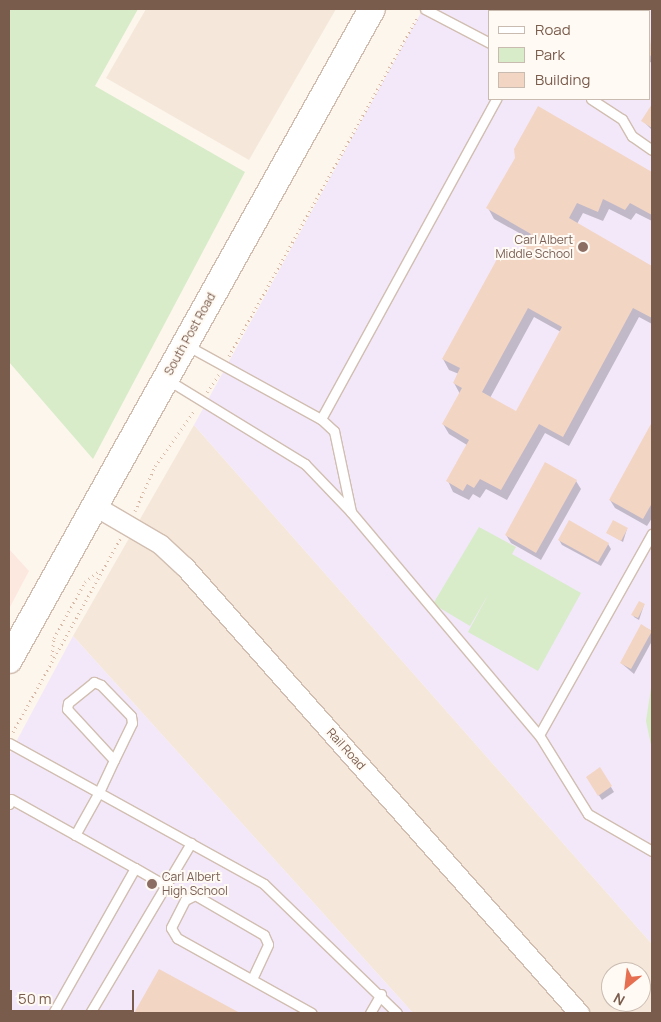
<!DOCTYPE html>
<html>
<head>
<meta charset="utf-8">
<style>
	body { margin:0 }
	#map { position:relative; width:661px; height:1022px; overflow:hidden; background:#fdf6ec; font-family:Manrope,sans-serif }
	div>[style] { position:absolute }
	.residential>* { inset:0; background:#f5e8da }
	.commercial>* { inset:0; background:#fde8e0 }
	.education>* { inset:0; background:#f3e8fa }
	.green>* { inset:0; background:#d8ecc9 }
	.shadow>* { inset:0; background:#0003 }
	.building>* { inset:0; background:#f3d5c3 }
	.path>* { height:3px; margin-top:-1.5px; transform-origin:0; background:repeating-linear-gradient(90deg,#d9b8a5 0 1px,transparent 0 5px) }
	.roads { filter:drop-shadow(1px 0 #d1beb0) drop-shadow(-1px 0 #d1beb0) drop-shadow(0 1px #d1beb0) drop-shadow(0 -1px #d1beb0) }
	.lane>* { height:9px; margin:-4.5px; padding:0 4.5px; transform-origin:4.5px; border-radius:4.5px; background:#fff }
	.street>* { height:19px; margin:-9.5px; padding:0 9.5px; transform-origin:9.5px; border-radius:9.5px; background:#fff }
	.secondary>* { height:26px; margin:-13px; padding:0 13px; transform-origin:13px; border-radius:13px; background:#fff }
	.dots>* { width:14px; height:14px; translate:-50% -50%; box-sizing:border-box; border:2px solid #fffaf3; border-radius:50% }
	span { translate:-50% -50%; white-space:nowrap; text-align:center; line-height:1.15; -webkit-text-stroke:4px #fffaf3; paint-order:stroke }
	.education-label { font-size:12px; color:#785e54 }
	.right { translate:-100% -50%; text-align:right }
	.left { translate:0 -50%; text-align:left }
	.street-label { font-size:12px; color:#7a5c4d }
	.frame { position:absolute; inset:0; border:10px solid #7a5c4d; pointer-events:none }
	.legend { position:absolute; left:488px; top:10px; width:162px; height:90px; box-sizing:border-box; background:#fffaf3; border:1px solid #cabbb1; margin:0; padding:6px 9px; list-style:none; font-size:15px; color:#7a5c4d }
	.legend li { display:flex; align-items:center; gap:10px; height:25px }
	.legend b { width:25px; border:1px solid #cabbb1 }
	.north { position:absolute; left:601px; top:962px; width:50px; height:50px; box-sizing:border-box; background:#fffaf3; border:1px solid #cabbb1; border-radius:50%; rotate:209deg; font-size:14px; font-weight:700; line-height:20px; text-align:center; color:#7a5c4d }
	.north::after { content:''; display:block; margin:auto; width:18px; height:22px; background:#e76f51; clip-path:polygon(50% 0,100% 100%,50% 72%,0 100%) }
	.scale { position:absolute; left:10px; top:990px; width:124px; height:22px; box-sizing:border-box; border:2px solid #7a5c4d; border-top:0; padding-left:6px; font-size:15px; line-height:18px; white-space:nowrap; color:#7a5c4d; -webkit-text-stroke:4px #fffaf3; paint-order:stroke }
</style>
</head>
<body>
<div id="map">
	<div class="residential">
		<div style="clip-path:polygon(146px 9px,336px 9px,249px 160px,106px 78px)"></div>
		<div style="clip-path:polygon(evenodd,194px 425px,652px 944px,652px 1013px,413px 1013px,73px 636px,194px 425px,611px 972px,641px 972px,641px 1002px,611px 1002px,611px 972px)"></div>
	</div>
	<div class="commercial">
		<div style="clip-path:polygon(9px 549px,29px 571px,9px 609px)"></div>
	</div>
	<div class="education">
		<div style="clip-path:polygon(evenodd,423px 9px,652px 9px,652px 944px,194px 425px,423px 9px,490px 11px,650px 11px,650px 99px,490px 99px,490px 11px)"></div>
		<div style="clip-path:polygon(73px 636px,413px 1013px,9px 1013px,9px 755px)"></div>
	</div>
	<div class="green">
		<div style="clip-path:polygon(9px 9px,138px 9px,95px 86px,245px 172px,93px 459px,9px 362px)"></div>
		<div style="clip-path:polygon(479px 527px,516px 547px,512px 554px,581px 593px,538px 671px,468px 632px,489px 593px,470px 626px,433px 604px)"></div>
		<div style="clip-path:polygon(652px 681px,652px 750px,646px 721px)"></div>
	</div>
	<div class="shadow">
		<div style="clip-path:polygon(652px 15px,652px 63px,650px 62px)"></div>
		<div style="clip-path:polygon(652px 106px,652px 130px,643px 121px)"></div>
		<div style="clip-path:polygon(evenodd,538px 108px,652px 174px,652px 221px,636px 213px,631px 220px,609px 209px,603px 221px,583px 213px,577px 224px,652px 267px,652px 324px,639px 317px,569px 446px,545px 433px,507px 500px,486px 489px,480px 498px,473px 494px,469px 500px,453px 492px,448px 481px,467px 445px,449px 434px,443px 424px,460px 394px,454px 383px,459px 374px,449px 370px,443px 359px,530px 239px,494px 219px,488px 208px,516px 158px,538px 108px,534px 317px,561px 332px,516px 413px,490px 398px,534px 317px)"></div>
		<div style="clip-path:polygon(652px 425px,652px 518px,647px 526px,615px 508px,610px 500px)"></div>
		<div style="clip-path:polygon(576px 481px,581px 489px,541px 560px,511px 543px,506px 535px)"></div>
		<div style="clip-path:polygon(627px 529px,623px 542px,608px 533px)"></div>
		<div style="clip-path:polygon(559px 540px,608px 544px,611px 549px,601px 566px,562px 545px)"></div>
		<div style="clip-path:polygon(644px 605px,639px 620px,634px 617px,633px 615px)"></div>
		<div style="clip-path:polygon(642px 626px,652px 631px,652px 641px,634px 674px,621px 663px)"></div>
		<div style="clip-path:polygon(600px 769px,614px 792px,602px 800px,587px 777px)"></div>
		<div style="clip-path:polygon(159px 970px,237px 1013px,136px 1013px)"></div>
	</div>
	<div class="building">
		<div style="clip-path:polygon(652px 12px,652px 57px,650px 55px)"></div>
		<div style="clip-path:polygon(652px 104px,652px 128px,641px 121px)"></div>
		<div style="clip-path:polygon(evenodd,538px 106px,652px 172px,652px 215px,630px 203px,625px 210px,603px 199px,598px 212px,577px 203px,569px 218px,652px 266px,652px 318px,633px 308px,563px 437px,539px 424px,501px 490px,480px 479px,474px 488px,467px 484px,463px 491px,446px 481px,469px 440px,442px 424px,462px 388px,453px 383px,460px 368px,442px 359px,502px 250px,517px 257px,531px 234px,486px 208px,515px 158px,514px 149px,538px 106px,528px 308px,562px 327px,516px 411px,482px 392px,528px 308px)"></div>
		<div style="clip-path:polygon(652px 422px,652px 503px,643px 519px,609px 500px)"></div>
		<div style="clip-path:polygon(545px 462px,577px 480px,536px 553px,505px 535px)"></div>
		<div style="clip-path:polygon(569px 520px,609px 543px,598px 562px,558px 540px)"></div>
		<div style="clip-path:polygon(613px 520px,628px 528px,621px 541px,606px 533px)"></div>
		<div style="clip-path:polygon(639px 601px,645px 604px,638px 618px,631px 615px)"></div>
		<div style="clip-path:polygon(641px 624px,652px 631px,631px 669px,620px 663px)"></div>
		<div style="clip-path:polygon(600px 767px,612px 786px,598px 796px,586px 777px)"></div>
		<div style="clip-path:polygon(159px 969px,240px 1013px,134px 1013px)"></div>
	</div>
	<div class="path">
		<div style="left:229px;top:356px;width:387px;rotate:-60.9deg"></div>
		<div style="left:207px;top:392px;width:22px;rotate:-56deg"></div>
		<div style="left:135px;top:511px;width:49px;rotate:-66deg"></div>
		<div style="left:155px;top:466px;width:69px;rotate:-54.5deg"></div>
		<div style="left:52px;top:656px;width:18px;rotate:-84deg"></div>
		<div style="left:54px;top:638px;width:64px;rotate:-61deg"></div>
		<div style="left:85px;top:582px;width:16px;rotate:-38deg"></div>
		<div style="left:13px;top:732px;width:221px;rotate:-61deg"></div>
	</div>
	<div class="roads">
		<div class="lane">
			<div style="left:425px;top:9px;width:73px;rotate:27.6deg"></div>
			<div style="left:591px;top:99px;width:37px;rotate:33deg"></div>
			<div style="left:622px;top:119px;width:20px;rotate:60deg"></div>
			<div style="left:632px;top:136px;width:24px;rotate:35deg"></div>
			<div style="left:188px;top:346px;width:152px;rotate:28.8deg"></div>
			<div style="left:321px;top:419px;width:18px;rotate:43deg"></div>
			<div style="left:334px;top:431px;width:83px;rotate:78.1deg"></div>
			<div style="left:168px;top:380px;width:161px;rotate:31.5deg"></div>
			<div style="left:305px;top:464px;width:66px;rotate:46.2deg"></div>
			<div style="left:351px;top:512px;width:292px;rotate:49.9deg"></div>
			<div style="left:539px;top:735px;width:93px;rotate:58.2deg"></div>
			<div style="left:588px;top:814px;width:74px;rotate:30deg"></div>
			<div style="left:321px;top:419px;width:365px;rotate:-61.3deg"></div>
			<div style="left:539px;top:735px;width:231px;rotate:-60.7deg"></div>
			<div style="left:9px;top:743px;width:291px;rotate:28.9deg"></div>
			<div style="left:264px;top:884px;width:185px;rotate:44.1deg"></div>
			<div style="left:9px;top:804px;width:5px;rotate:-68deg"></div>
			<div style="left:11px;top:799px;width:142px;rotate:29.1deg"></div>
			<div style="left:135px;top:868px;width:167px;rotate:119.5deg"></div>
			<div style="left:75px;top:835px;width:49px;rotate:-60.8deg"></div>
			<div style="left:99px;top:792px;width:35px;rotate:-65deg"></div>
			<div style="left:114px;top:760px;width:41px;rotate:-64.1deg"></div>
			<div style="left:132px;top:723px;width:7px;rotate:-98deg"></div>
			<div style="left:131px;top:716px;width:43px;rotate:-134.1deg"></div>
			<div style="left:101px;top:685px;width:8px;rotate:-157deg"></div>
			<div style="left:94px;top:682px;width:33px;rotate:141deg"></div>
			<div style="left:68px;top:703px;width:6px;rotate:99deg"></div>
			<div style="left:67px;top:709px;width:69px;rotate:47.3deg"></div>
			<div style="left:135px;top:868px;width:36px;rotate:30deg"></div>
			<div style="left:252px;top:979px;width:38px;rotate:-65deg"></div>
			<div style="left:268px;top:944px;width:10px;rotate:-114deg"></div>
			<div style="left:264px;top:935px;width:80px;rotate:-149.9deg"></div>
			<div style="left:195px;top:895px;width:11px;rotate:153deg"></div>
			<div style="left:185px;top:900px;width:31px;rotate:117deg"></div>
			<div style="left:171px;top:928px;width:12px;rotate:59deg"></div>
			<div style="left:177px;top:938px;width:154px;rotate:29.1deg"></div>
			<div style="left:90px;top:1013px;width:198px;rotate:-59.3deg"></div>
			<div style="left:370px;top:1013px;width:22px;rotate:-60deg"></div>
		</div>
		<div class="street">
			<div style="left:95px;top:506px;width:75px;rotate:30.3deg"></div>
			<div style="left:160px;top:544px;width:33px;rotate:43deg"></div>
			<div style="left:184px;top:566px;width:597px;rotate:48.53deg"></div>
		</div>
		<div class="secondary">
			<div style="left:9px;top:660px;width:745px;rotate:-60.86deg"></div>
		</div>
	</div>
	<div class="dots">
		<div style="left:583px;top:247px;background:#8d6e63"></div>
		<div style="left:152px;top:884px;background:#8d6e63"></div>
	</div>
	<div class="education-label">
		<span class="right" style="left:573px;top:247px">Carl Albert<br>Middle School</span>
		<span class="left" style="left:162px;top:884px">Carl Albert<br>High School</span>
	</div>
	<div class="street-label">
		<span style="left:190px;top:334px;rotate:-61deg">South Post Road</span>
		<span style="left:346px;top:749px;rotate:48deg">Rail Road</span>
	</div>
	<div class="frame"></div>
	<ul class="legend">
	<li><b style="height:6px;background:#fff"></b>Road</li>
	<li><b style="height:14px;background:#d8ecc9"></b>Park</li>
	<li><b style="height:14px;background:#f3d5c3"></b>Building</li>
	</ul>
	<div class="north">N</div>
	<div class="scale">50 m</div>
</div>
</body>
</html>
